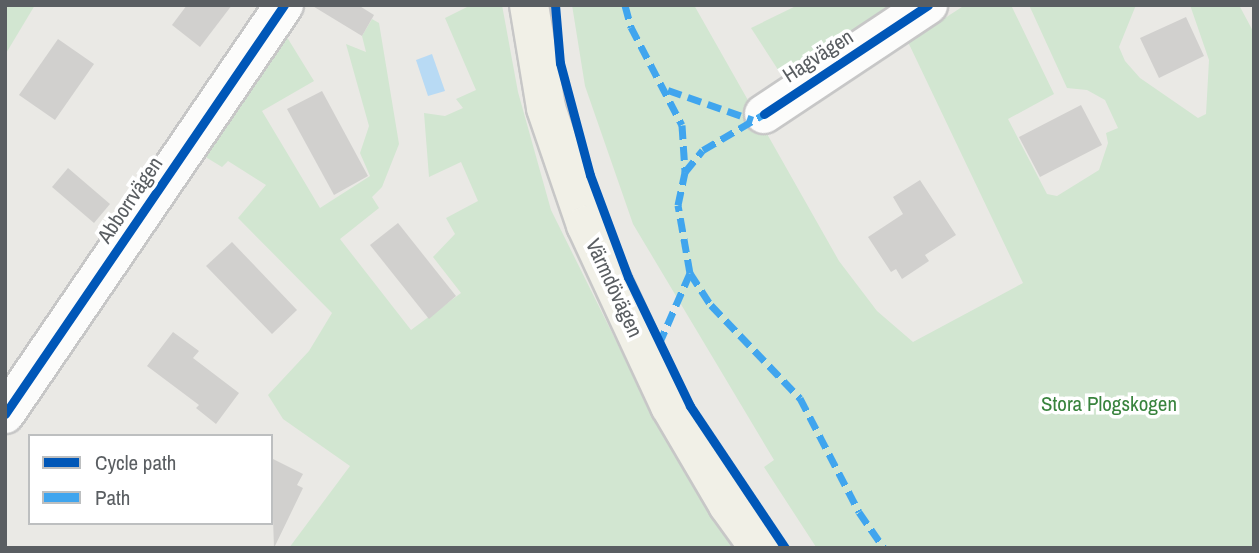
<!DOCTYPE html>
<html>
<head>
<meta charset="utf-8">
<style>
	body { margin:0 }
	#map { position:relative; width:1259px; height:553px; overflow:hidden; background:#eae9e5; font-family:"Archivo Narrow",sans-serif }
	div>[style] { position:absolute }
	.green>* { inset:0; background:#d2e6d1 }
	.water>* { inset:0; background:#b8daf4 }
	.building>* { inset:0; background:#d1d0ce }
	.roads { filter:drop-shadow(2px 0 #c7c7c7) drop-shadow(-2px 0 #c7c7c7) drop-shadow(0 2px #c7c7c7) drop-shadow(0 -2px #c7c7c7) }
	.minor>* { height:38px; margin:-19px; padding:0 19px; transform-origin:19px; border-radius:19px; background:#fcfcfb }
	.major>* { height:38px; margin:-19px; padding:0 19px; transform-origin:19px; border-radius:19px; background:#f1f0e7 }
	.quiet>* { height:7px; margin-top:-3.5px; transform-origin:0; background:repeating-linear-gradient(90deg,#40a5ee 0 14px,transparent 0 21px) }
	.cycleway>* { height:9px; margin:-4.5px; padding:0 4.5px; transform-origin:4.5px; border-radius:4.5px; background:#0057b8 }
	span { translate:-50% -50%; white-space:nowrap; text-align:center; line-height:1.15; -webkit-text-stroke:7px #fff; paint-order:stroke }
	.street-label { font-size:21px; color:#5a5e62 }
	.park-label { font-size:21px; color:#38833d }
	.frame { position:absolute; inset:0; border:7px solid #5a5e62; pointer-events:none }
	.legend { position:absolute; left:28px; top:434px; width:245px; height:91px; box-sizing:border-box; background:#fff; border:2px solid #bdbfc0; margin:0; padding:9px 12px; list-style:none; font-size:21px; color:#5a5e62 }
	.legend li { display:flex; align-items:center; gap:14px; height:35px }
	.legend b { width:35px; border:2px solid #bdbfc0 }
</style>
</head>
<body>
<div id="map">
	<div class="green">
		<div style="clip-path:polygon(5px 5px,35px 5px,5px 55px)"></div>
		<div style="clip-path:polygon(471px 5px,502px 5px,518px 92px,551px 210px,642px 393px,735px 548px,289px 548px,350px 466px,283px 419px,268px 395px,309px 351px,332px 313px,238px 218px,266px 185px,228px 161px,222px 167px,199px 153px,285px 34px,314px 81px,262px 111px,320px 208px,370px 176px,360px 153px,369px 126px,346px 44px,366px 52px,362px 36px,372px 19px,379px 23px,399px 144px,382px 187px,372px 197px,379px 208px,340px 239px,411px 330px,461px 293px,433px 257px,455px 234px,446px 218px,478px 201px,461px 162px,429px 177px,424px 113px,445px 116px,463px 108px,456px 99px,476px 90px,445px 18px)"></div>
		<div style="clip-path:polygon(572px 5px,694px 5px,839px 261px,877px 311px,913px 342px,1023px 283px,908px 42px,965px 5px,1011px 5px,1054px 94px,1008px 119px,1047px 194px,1057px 196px,1099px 170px,1108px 143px,1106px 133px,1118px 128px,1105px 100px,1087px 90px,1067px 88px,1029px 5px,1136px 5px,1119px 47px,1125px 61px,1140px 78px,1198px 118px,1206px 114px,1209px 60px,1190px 5px,1239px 5px,1254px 33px,1254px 548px,816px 547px,764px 467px,774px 460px,633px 224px,585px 86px)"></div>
		<div style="clip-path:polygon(798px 5px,899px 5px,784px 79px,751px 28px)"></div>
	</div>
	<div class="water">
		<div style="clip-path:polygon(432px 54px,445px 91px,428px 96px,416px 60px)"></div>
	</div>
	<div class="building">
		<div style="clip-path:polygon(187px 5px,232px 5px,200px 47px,172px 25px)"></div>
		<div style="clip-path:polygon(311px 5px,358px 5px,374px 15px,362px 36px)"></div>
		<div style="clip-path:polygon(1186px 17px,1204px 56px,1159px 78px,1140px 38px)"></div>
		<div style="clip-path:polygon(58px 39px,94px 64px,55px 120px,19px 95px)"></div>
		<div style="clip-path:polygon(322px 91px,368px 176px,334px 195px,287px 109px)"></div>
		<div style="clip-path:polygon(1081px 105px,1102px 145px,1040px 177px,1019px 137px)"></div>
		<div style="clip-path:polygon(68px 168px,110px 204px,94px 223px,52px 187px)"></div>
		<div style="clip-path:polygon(920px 180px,956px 235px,925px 255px,929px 261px,902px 279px,896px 269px,891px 272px,868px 237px,903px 214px,893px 197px)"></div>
		<div style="clip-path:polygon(398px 223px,456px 296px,429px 319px,370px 245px)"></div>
		<div style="clip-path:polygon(232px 242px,297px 310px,272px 334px,206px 266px)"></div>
		<div style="clip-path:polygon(173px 332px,199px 351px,193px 358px,239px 393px,216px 424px,196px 408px,199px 405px,147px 366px)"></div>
		<div style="clip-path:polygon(271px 458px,303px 474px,297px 485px,303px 488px,274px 548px)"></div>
	</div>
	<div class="roads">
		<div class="minor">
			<div style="left:764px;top:114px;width:197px;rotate:-33.6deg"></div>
			<div style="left:5px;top:414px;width:495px;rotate:-55.7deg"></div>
		</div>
		<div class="major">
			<div style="left:529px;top:5px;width:104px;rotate:80.6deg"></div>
			<div style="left:546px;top:108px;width:124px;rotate:71.1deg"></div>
			<div style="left:586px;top:225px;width:200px;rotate:65.1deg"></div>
			<div style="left:670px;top:406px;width:115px;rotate:59.6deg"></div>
			<div style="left:728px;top:505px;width:53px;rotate:54.2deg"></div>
		</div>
	</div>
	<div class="quiet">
		<div style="left:625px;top:5px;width:23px;rotate:75deg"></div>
		<div style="left:631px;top:27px;width:110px;rotate:62.5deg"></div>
		<div style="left:682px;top:125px;width:47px;rotate:86.3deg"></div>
		<div style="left:668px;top:90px;width:90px;rotate:19.4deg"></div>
		<div style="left:690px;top:273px;width:38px;rotate:57deg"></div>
		<div style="left:711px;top:305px;width:129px;rotate:46.3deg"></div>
		<div style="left:800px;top:398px;width:128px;rotate:62.6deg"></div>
		<div style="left:859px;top:512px;width:44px;rotate:55.2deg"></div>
		<div style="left:659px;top:344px;width:77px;rotate:-66.4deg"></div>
		<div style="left:690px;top:273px;width:69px;rotate:-100deg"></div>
		<div style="left:678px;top:205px;width:34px;rotate:-78deg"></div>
		<div style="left:685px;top:172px;width:28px;rotate:-51deg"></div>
		<div style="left:703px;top:150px;width:71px;rotate:-30.5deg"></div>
	</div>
	<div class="cycleway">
		<div style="left:555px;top:5px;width:58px;rotate:85.1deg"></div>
		<div style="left:560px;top:63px;width:116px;rotate:75deg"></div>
		<div style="left:590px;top:175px;width:109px;rotate:69.6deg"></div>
		<div style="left:628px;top:277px;width:143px;rotate:64.3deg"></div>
		<div style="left:690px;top:406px;width:171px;rotate:56.2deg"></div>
		<div style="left:764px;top:114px;width:197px;rotate:-33.6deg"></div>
		<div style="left:5px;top:414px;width:495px;rotate:-55.7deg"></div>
	</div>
	<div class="street-label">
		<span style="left:818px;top:56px;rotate:-33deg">Hagvägen</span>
		<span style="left:130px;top:200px;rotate:-56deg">Abborrvägen</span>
		<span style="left:614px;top:288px;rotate:65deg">Värmdövägen</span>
	</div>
	<div class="park-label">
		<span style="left:1109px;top:404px">Stora Plogskogen</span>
	</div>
	<div class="frame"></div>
	<ul class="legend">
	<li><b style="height:9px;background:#0057b8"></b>Cycle path</li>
	<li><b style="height:9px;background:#40a5ee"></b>Path</li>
	</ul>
</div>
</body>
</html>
